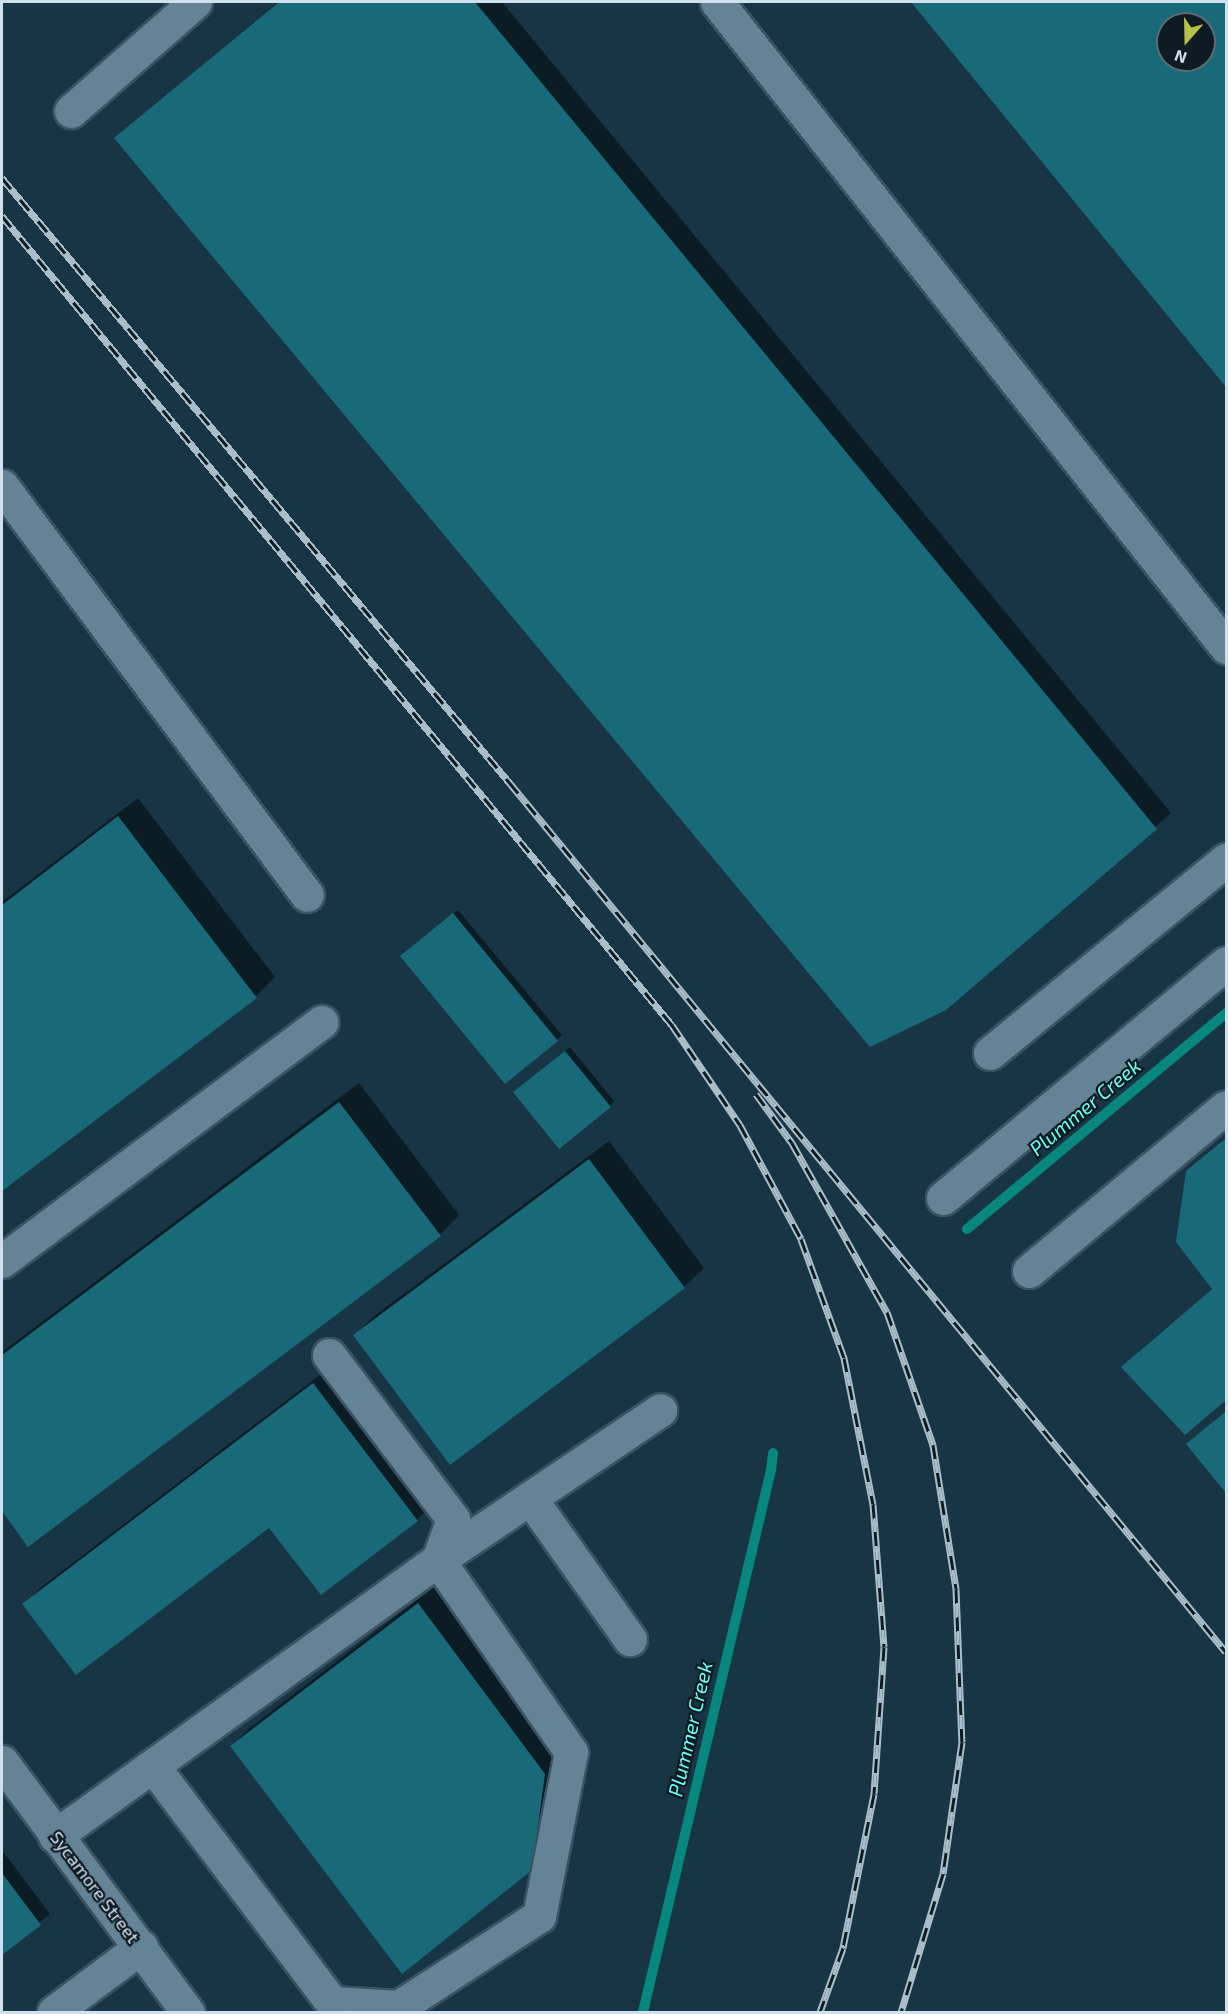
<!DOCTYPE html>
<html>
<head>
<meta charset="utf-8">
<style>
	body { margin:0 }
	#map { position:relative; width:1228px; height:2014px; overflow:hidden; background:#183546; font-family:"Exo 2",sans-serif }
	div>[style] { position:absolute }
	.shadow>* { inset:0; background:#0007 }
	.stream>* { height:10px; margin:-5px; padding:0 5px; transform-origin:5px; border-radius:5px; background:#08877f }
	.building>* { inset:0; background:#196a79 }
	.roads { filter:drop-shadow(2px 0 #3a5362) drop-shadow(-2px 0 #3a5362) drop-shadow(0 2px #3a5362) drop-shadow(0 -2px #3a5362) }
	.minor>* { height:33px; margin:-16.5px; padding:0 16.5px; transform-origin:16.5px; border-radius:16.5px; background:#658397 }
	.rail>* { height:7px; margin-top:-3.5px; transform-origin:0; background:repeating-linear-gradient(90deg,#0f1b23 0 14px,#aabdca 0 28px); box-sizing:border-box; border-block:2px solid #aabdca }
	span { translate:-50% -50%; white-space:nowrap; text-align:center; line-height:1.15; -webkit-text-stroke:4.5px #0f1b23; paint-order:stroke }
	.street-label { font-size:18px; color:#d0e0ec }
	.water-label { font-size:20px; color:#6cfef2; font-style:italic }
	.frame { position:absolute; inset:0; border:3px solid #d0e0ec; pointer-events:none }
	.north { position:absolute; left:1156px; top:12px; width:60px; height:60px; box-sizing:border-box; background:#0f1b23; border:2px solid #5c6a73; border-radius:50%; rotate:200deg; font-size:16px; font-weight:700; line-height:24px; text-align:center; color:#d0e0ec }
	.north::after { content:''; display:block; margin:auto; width:21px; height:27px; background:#b8c147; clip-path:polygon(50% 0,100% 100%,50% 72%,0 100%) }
</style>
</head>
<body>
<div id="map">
	<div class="shadow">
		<div style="clip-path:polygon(278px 2px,502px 2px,1171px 813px,945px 1009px,116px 138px)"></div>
		<div style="clip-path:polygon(evenodd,913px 2px,1226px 2px,1226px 385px,913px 2px,1168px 24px,1204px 24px,1204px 60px,1168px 60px,1168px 24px)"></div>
		<div style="clip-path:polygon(138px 798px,275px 977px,256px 996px,2px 1189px,2px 902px)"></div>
		<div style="clip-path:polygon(458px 910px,562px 1035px,506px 1082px,406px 952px)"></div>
		<div style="clip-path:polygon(570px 1047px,614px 1101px,610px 1106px,520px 1088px)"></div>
		<div style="clip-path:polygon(359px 1083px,459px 1215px,440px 1235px,29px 1545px,2px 1509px,2px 1352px)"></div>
		<div style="clip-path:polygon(1226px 1137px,1226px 1398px,1185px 1433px,1138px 1352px,1213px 1288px,1188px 1172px)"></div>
		<div style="clip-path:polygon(609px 1141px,704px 1268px,684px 1287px,450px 1462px,355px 1335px,374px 1316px)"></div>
		<div style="clip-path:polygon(333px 1365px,437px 1500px,417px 1520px,321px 1593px,270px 1525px,24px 1604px,44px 1585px)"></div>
		<div style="clip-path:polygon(1226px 1410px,1226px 1491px,1188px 1444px)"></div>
		<div style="clip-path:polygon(438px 1584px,564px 1754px,531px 1869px,231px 1746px,251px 1727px)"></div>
		<div style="clip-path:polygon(2px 1850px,50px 1914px,2px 1953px)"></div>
	</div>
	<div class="stream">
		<div style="left:967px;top:1229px;width:337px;rotate:-39.8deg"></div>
		<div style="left:643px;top:2012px;width:557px;rotate:-76.71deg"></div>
		<div style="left:771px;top:1470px;width:17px;rotate:-83deg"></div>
	</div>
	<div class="building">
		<div style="clip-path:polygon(279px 2px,475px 2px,1157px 829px,946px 1010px,870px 1047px,114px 138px)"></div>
		<div style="clip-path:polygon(evenodd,911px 2px,1226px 2px,1226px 387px,911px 2px,1168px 24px,1204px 24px,1204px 60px,1168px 60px,1168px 24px)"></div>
		<div style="clip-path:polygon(118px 816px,257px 998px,2px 1191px,2px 905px)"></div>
		<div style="clip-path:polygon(453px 913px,558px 1041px,505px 1084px,400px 956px)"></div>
		<div style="clip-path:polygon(565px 1051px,611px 1107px,559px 1149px,513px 1092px)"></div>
		<div style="clip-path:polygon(339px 1102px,441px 1236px,28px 1547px,2px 1511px,2px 1355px)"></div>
		<div style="clip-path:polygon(1226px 1138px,1226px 1400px,1185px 1435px,1121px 1367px,1212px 1289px,1176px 1242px,1186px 1171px)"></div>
		<div style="clip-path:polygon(589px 1159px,685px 1288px,450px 1465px,353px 1335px)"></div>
		<div style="clip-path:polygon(313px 1383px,418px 1521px,321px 1595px,269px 1528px,76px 1675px,22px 1604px)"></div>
		<div style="clip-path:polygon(1226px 1411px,1226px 1493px,1186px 1444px)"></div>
		<div style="clip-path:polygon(418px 1603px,545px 1774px,532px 1870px,402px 1974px,230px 1746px)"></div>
		<div style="clip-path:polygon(2px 1873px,41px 1925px,2px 1955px)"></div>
	</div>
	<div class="roads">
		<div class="minor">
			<div style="left:717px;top:2px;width:822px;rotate:51.72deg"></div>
			<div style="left:71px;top:111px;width:165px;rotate:-41.3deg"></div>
			<div style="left:2px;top:486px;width:510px;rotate:53.29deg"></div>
			<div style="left:990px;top:1053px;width:305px;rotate:-39.3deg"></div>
			<div style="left:943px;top:1198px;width:368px;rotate:-39.7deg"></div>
			<div style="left:2px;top:1261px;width:399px;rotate:-36.8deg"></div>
			<div style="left:1029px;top:1271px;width:256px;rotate:-39.8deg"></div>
			<div style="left:329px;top:1355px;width:206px;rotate:52.9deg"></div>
			<div style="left:453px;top:1519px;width:44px;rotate:110.1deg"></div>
			<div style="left:530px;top:1498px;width:173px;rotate:54.7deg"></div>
			<div style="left:438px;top:1560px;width:268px;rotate:-34deg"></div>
			<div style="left:2px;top:1762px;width:312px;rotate:53.4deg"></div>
			<div style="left:55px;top:1836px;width:472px;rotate:-35.8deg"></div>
			<div style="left:438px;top:1560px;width:234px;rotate:55.3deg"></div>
			<div style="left:571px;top:1752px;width:167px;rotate:101deg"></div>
			<div style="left:539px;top:1916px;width:167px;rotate:147deg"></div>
			<div style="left:399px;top:2007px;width:67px;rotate:-176.6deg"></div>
			<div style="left:332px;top:2003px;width:297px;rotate:-127.1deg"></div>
			<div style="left:54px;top:2012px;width:109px;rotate:-36.8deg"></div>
		</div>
	</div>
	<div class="rail">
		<div style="left:2px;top:178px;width:789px;rotate:49.99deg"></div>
		<div style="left:509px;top:782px;width:1127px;rotate:50.51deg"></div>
		<div style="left:2px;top:216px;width:1050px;rotate:50.37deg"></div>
		<div style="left:672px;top:1025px;width:121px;rotate:55.8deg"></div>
		<div style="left:740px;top:1125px;width:129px;rotate:61.8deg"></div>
		<div style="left:801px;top:1239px;width:127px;rotate:70.1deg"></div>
		<div style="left:844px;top:1358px;width:149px;rotate:78.8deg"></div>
		<div style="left:873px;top:1504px;width:143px;rotate:85.6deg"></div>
		<div style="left:884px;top:1647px;width:147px;rotate:93.9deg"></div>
		<div style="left:874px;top:1794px;width:157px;rotate:101.4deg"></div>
		<div style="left:843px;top:1948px;width:68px;rotate:109.8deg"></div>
		<div style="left:756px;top:1094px;width:61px;rotate:53.7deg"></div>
		<div style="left:792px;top:1143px;width:194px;rotate:60.7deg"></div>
		<div style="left:887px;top:1312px;width:141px;rotate:70.9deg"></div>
		<div style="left:933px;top:1445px;width:146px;rotate:80.9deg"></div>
		<div style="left:956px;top:1589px;width:153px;rotate:87.8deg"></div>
		<div style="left:962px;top:1742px;width:133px;rotate:98.2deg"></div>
		<div style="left:943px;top:1874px;width:144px;rotate:106.9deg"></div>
	</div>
	<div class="street-label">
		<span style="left:95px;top:1887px;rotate:53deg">Sycamore Street</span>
	</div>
	<div class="water-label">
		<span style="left:1085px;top:1107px;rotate:-40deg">Plummer Creek</span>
		<span style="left:690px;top:1729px;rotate:-77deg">Plummer Creek</span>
	</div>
	<div class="frame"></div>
	<div class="north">N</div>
</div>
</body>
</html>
